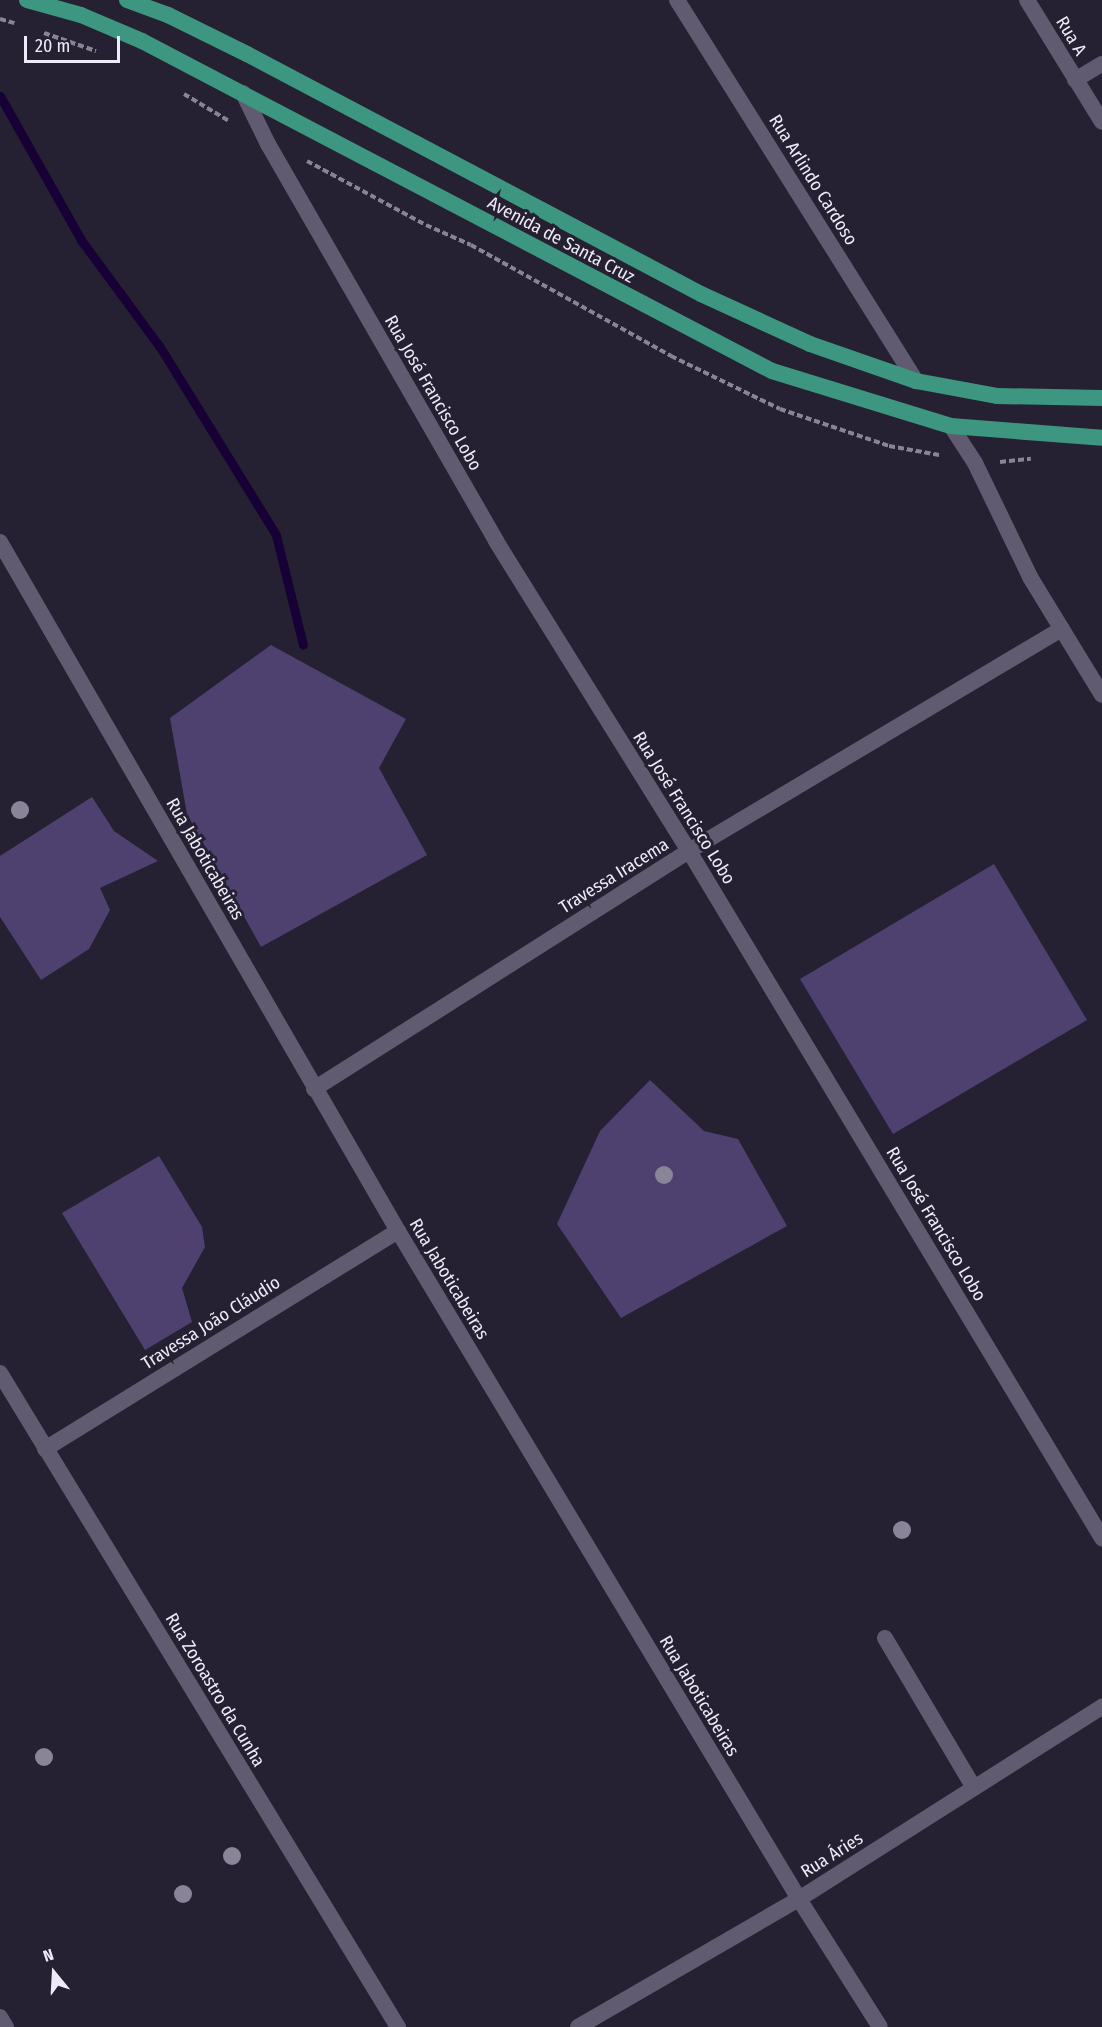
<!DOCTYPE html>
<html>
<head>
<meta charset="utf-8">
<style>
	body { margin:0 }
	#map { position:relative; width:1102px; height:2027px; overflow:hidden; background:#252032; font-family:"Fira Sans Condensed",sans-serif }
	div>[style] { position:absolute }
	.green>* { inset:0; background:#4f416f }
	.stream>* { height:9px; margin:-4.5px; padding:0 4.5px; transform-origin:4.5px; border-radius:4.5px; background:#170035 }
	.path>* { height:4px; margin-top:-2px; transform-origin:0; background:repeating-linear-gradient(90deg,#888494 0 6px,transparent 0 9px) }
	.minor>* { height:16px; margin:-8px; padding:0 8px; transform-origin:8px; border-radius:8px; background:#605b70 }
	.primary>* { height:16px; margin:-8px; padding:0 8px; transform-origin:8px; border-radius:8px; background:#3d9680 }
	.trees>* { width:18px; height:18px; margin:-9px; border-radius:50%; background:#8a8499 }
	span { translate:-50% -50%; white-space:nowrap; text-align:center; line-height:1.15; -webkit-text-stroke:6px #252032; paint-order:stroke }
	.street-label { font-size:18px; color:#eeebf8 }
	.north { position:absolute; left:24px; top:1943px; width:60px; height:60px; -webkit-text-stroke:4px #252032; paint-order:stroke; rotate:342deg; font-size:16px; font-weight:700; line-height:24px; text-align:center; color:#eeebf8 }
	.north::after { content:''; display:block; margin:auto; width:21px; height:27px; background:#eeebf8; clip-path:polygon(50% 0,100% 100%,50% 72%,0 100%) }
	.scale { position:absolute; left:24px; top:36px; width:96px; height:27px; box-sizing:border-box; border:3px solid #eeebf8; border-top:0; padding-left:8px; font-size:18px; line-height:21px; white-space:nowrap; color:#eeebf8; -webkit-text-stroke:4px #252032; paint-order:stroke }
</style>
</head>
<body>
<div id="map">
	<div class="green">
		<div style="clip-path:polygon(271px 645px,406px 719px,379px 768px,427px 855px,261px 947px,187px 814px,170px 718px)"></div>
		<div style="clip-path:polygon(92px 797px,114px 831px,158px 861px,100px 888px,110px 910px,89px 949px,41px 980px,0 917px,0 856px)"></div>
		<div style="clip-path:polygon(994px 864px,1087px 1020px,893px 1134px,800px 979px)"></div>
		<div style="clip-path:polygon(650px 1080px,704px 1131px,738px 1139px,787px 1226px,621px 1318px,557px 1224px,600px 1131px)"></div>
		<div style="clip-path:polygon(159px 1156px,202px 1227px,205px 1247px,182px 1288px,192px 1322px,145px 1350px,62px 1213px)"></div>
	</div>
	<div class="stream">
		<div style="left:0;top:96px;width:165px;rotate:60.6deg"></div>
		<div style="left:81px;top:240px;width:133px;rotate:53.6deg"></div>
		<div style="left:160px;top:347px;width:221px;rotate:58.3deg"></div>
		<div style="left:276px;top:535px;width:113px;rotate:76.2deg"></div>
	</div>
	<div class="path">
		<div style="left:0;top:19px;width:15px;rotate:16deg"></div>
		<div style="left:44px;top:33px;width:55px;rotate:19.1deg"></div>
		<div style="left:184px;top:94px;width:52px;rotate:31deg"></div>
		<div style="left:307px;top:161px;width:135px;rotate:28.3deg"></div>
		<div style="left:426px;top:225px;width:49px;rotate:24deg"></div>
		<div style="left:471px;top:245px;width:229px;rotate:29deg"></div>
		<div style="left:671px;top:356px;width:121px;rotate:25.9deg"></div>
		<div style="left:780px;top:409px;width:115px;rotate:18.7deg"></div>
		<div style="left:889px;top:446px;width:51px;rotate:10.2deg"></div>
		<div style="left:1000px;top:462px;width:31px;rotate:-6deg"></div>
	</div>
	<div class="minor">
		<div style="left:677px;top:0;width:450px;rotate:57.9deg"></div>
		<div style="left:1027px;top:0;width:143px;rotate:58.4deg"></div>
		<div style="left:1075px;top:80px;width:31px;rotate:-31deg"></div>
		<div style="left:243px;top:93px;width:57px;rotate:63.9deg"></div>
		<div style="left:268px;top:144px;width:458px;rotate:60.1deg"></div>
		<div style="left:496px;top:541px;width:365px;rotate:58.1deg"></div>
		<div style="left:689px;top:851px;width:802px;rotate:58.99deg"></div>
		<div style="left:951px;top:426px;width:44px;rotate:57deg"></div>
		<div style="left:975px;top:463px;width:127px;rotate:64.2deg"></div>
		<div style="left:1030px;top:577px;width:138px;rotate:58.6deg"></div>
		<div style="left:0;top:542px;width:796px;rotate:59.99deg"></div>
		<div style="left:398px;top:1231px;width:779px;rotate:59.02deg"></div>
		<div style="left:799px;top:1899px;width:151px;rotate:57.7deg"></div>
		<div style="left:314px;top:1089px;width:444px;rotate:-32.4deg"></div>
		<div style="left:689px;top:851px;width:434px;rotate:-30.8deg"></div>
		<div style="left:0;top:1373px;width:766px;rotate:58.68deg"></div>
		<div style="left:45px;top:1449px;width:415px;rotate:-31.7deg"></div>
		<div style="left:885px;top:1638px;width:174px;rotate:59.3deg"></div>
		<div style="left:0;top:2017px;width:12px;rotate:59deg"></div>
		<div style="left:578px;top:2027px;width:255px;rotate:-30.1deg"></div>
		<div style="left:799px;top:1899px;width:359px;rotate:-32.4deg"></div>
	</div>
	<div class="primary">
		<div style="left:27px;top:0;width:56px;rotate:15.5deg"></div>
		<div style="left:81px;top:15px;width:66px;rotate:23.1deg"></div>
		<div style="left:142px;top:41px;width:711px;rotate:27.65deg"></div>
		<div style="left:772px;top:371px;width:187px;rotate:17.1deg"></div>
		<div style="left:951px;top:426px;width:151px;rotate:4.5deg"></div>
		<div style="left:127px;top:0;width:44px;rotate:20.1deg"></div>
		<div style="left:168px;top:15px;width:88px;rotate:26.3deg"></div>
		<div style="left:247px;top:54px;width:514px;rotate:27.86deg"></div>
		<div style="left:701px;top:294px;width:120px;rotate:24.6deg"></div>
		<div style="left:810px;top:344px;width:112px;rotate:19.2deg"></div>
		<div style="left:916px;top:381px;width:82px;rotate:10.5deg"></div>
		<div style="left:997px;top:396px;width:105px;rotate:1.1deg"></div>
	</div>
	<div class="trees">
		<div style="left:20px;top:810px"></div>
		<div style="left:664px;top:1175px"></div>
		<div style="left:902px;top:1530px"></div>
		<div style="left:44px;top:1757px"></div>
		<div style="left:232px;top:1856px"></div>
		<div style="left:183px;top:1894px"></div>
	</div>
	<div class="street-label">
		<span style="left:1071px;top:36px;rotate:59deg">Rua A</span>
		<span style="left:813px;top:180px;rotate:58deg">Rua Arlindo Cardoso</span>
		<span style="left:561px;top:240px;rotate:28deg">Avenida de Santa Cruz</span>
		<span style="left:433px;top:393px;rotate:60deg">Rua José Francisco Lobo</span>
		<span style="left:684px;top:808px;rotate:58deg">Rua José Francisco Lobo</span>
		<span style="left:205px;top:859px;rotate:60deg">Rua Jaboticabeiras</span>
		<span style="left:614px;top:876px;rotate:-32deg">Travessa Iracema</span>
		<span style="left:936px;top:1224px;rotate:59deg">Rua José Francisco Lobo</span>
		<span style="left:449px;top:1279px;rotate:59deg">Rua Jaboticabeiras</span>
		<span style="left:211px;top:1323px;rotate:-32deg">Travessa João Cláudio</span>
		<span style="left:215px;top:1690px;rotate:59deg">Rua Zoroastro da Cunha</span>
		<span style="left:699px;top:1696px;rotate:59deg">Rua Jaboticabeiras</span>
		<span style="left:832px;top:1855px;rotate:-32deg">Rua Áries</span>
	</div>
	<div class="north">N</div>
	<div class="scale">20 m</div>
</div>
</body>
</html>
